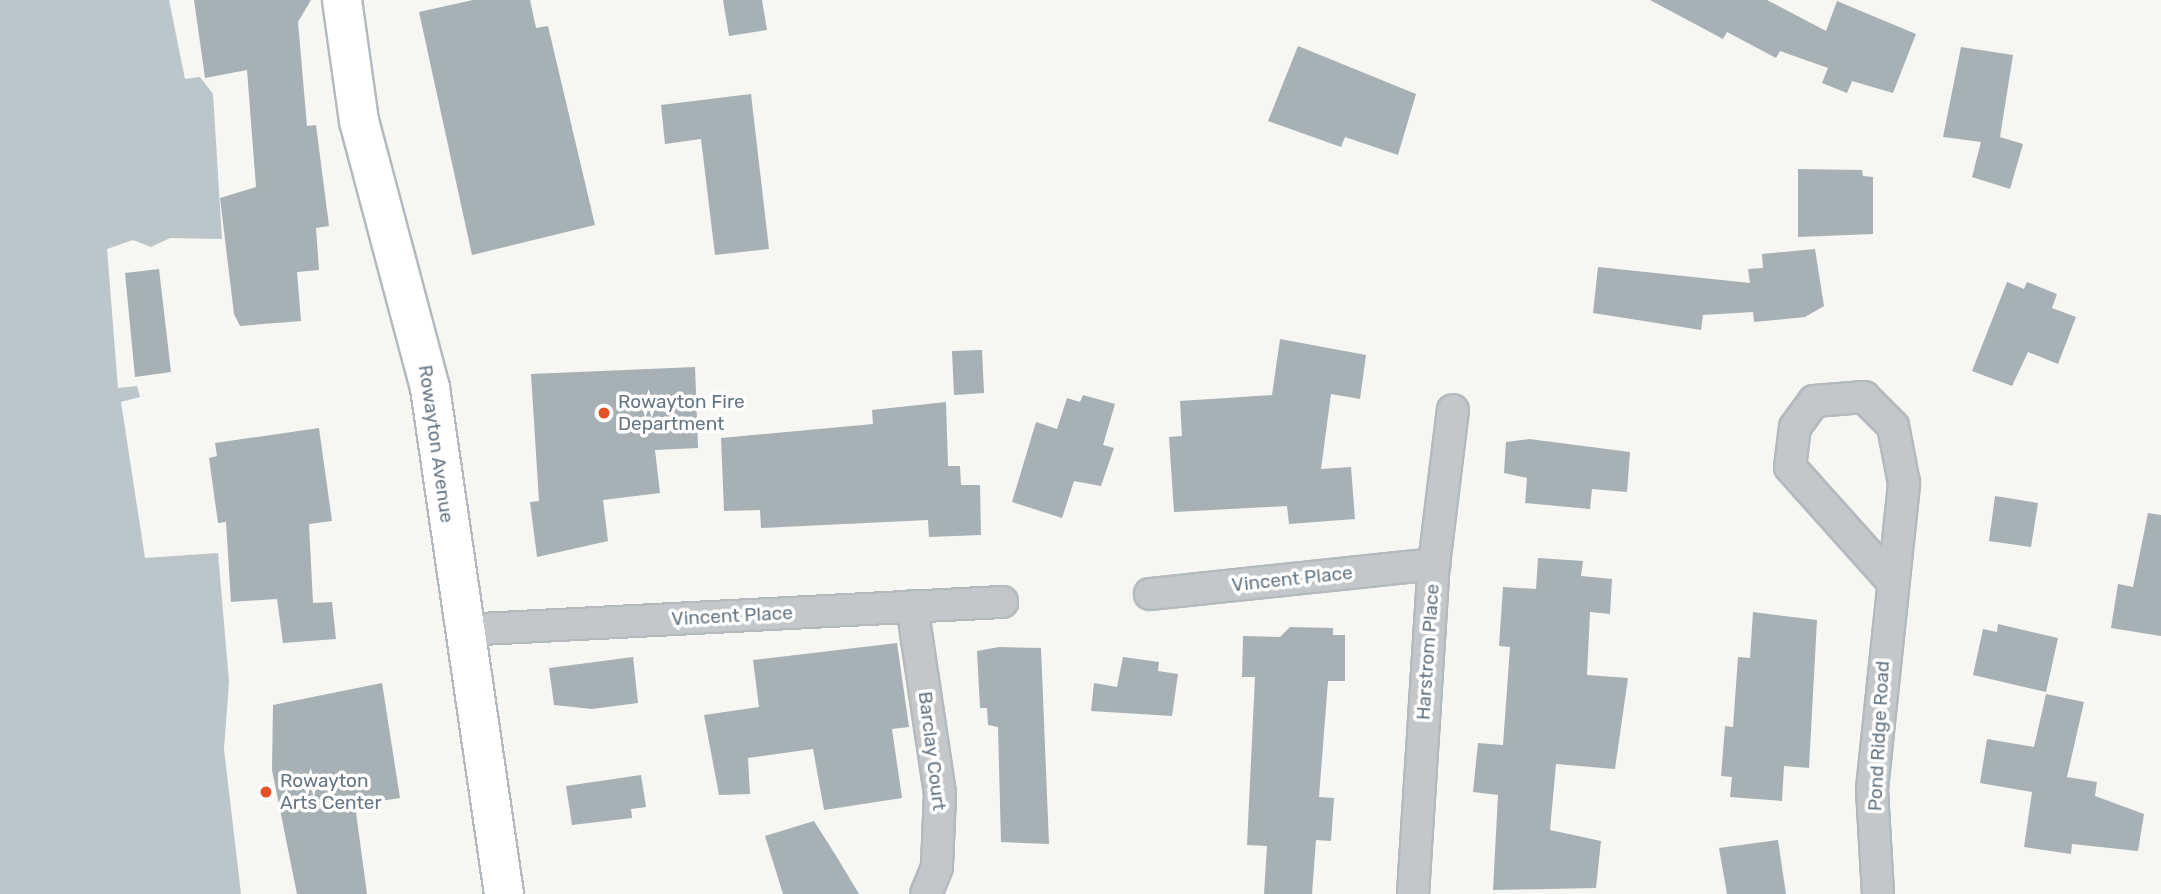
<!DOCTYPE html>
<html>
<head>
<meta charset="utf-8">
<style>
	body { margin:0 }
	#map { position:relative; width:2161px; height:894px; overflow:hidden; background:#f6f6f2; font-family:Rubik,sans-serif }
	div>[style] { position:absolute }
	.water>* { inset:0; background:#bbc5ca }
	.building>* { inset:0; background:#a7b0b5 }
	.roads { filter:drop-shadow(2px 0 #b3b9bd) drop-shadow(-2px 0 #b3b9bd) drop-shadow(0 2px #b3b9bd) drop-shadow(0 -2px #b3b9bd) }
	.minor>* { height:30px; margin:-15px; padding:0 15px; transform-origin:15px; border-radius:15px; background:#c3c7ca }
	.secondary>* { height:38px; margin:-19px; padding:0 19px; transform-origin:19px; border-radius:19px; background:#fff }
	.dots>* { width:19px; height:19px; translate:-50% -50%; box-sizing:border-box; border:4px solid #fff; border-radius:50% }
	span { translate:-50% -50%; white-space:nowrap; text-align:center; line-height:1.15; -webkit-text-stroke:7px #fff; paint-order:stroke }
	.poi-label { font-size:19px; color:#657684 }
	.left { translate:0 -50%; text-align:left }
	.street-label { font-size:19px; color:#657684 }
</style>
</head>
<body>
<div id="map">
	<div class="water">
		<div style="clip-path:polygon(0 0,169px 0,185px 79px,200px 77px,213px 94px,222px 239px,170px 238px,151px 247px,133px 240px,107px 249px,118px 388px,137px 386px,140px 397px,121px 402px,145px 558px,218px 553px,229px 682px,224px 749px,241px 894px,0 894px)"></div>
	</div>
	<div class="building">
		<div style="clip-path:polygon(194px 0,311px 0,298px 22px,307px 126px,316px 125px,329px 226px,316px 228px,319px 270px,297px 272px,301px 321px,240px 326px,234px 314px,220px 198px,256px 187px,247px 70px,205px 78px)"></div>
		<div style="clip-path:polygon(473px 0,530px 0,536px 28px,548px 26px,595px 225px,472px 255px,419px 12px)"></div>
		<div style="clip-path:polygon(723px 0,762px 0,767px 30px,729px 36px)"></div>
		<div style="clip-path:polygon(1650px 0,1767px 0,1826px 31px,1837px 1px,1916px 34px,1893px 93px,1852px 81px,1847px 93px,1822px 83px,1828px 68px,1780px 51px,1776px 58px,1727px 32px,1723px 39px)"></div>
		<div style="clip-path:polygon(1298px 46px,1416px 94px,1398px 155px,1345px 137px,1341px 147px,1268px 121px)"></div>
		<div style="clip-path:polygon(1961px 47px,2013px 55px,2000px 137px,2023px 144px,2010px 189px,1972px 177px,1981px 142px,1943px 137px)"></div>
		<div style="clip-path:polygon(751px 94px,769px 249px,715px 255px,701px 139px,665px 144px,661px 105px)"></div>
		<div style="clip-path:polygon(1798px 169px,1862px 170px,1863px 176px,1873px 177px,1873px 234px,1798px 237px)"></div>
		<div style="clip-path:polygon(1815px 249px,1824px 306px,1805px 317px,1754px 322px,1753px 312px,1703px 315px,1701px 330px,1593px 313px,1598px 267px,1750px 283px,1748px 269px,1763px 268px,1762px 254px)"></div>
		<div style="clip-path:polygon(159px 269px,171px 372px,135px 377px,125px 273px)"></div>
		<div style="clip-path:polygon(2007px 282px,2024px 289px,2027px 282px,2057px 294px,2052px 308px,2076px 317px,2058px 364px,2028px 352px,2012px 386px,1972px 371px)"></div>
		<div style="clip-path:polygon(1280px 339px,1366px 355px,1360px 399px,1331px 394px,1321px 469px,1351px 467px,1355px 519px,1289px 524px,1287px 506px,1174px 512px,1169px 437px,1182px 436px,1180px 401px,1272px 395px)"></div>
		<div style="clip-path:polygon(982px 350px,984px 393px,954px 395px,952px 351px)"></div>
		<div style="clip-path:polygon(695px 367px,698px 448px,655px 450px,660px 493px,603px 500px,608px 541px,537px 557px,530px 502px,539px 501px,531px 374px)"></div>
		<div style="clip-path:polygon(1083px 395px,1115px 404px,1103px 445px,1114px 448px,1101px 486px,1074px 481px,1062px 518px,1012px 502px,1036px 422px,1057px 429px,1067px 398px,1080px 402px)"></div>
		<div style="clip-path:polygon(946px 402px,948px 466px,960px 466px,961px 485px,980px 485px,981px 535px,929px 537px,928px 520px,761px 528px,760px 510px,724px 511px,721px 438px,873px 424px,872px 410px)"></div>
		<div style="clip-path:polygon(319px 428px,332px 521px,309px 524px,313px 603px,332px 602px,336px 639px,283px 643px,277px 599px,231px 602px,226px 522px,218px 523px,209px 458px,217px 456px,215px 443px)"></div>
		<div style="clip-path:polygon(1529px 439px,1630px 452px,1627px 492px,1592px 489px,1590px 509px,1525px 503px,1527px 478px,1504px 473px,1506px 442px)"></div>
		<div style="clip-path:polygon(1995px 496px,2038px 503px,2031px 547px,1989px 541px)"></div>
		<div style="clip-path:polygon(2148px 513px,2161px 515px,2161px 636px,2111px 628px,2118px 584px,2133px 587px)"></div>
		<div style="clip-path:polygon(1538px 558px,1583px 561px,1581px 576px,1612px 579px,1610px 614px,1590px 612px,1587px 675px,1628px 678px,1615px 769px,1556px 764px,1550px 830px,1601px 841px,1596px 888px,1493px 890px,1498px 795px,1473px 792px,1478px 743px,1503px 745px,1510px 647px,1499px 646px,1503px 587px,1536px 589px)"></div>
		<div style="clip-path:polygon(1753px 612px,1817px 620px,1809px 768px,1784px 766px,1782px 801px,1730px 797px,1732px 777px,1721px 776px,1725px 726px,1733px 727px,1738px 657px,1750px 658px)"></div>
		<div style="clip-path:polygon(1998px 624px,2058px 638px,2046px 692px,1973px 675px,1983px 629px,1997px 632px)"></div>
		<div style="clip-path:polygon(1290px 627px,1333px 628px,1333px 635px,1345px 635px,1345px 681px,1328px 681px,1319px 797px,1334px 798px,1331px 841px,1316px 840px,1312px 894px,1264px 894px,1267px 846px,1247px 845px,1255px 677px,1242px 677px,1243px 636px,1280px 637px)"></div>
		<div style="clip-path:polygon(897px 643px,909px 727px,892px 729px,902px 798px,824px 810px,813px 749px,748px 758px,750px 794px,719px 795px,704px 715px,759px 707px,753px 660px)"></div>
		<div style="clip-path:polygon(999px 647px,1041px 648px,1049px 844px,1001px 842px,998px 727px,988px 725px,987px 708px,980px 708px,977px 651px)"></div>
		<div style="clip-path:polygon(633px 657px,638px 703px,592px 709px,554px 705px,549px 668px)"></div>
		<div style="clip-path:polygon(1123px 657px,1159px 662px,1158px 671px,1178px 674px,1172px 716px,1091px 711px,1094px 683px,1117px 687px)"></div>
		<div style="clip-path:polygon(382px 683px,400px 798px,355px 805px,367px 894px,297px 894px,272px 770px,273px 705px)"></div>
		<div style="clip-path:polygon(2046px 694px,2084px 702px,2067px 777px,2097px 782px,2095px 796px,2144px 814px,2138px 851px,2072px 844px,2071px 854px,2024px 847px,2032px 792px,1980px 783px,1987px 739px,2034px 747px)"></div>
		<div style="clip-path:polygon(641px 775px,646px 807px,631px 809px,632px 818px,572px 825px,566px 786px)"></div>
		<div style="clip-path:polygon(814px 821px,838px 859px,859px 894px,783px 894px,765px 836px)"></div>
		<div style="clip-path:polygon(1778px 840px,1786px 894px,1727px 894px,1719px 848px)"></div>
	</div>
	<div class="roads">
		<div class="minor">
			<div style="left:1150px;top:594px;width:286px;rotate:-6deg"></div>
			<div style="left:912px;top:606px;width:190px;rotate:81.5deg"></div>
			<div style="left:940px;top:794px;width:73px;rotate:92.4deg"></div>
			<div style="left:937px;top:867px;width:29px;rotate:112deg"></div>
			<div style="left:462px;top:630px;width:541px;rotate:-2.97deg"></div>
			<div style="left:1413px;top:894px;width:331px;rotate:-86.4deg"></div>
			<div style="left:1434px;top:564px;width:155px;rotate:-83deg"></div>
			<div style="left:1878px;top:894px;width:105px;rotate:-93.3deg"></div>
			<div style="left:1872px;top:789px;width:308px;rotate:-84deg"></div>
			<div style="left:1904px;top:483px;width:58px;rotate:-100.9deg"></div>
			<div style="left:1893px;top:426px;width:41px;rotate:-135deg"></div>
			<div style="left:1864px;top:397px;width:50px;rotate:175.4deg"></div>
			<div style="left:1814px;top:401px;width:32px;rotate:126deg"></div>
			<div style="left:1795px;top:427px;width:40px;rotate:97.1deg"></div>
			<div style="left:1790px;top:467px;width:150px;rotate:48.2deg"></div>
		</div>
		<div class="secondary">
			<div style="left:342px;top:0;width:122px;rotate:82deg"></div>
			<div style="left:359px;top:121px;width:276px;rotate:75.1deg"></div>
			<div style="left:430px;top:388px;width:511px;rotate:81.68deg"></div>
		</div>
	</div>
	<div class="dots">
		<div style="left:604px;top:413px;background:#e35225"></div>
		<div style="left:266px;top:792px;background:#e35225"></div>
	</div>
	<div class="poi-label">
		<span class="left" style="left:618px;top:413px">Rowayton Fire<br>Department</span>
		<span class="left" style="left:280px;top:792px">Rowayton<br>Arts Center</span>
	</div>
	<div class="street-label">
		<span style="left:436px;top:444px;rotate:82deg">Rowayton Avenue</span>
		<span style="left:1292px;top:579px;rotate:-6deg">Vincent Place</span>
		<span style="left:732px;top:616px;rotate:-3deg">Vincent Place</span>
		<span style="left:1428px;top:652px;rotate:-86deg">Harstrom Place</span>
		<span style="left:1879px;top:736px;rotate:-87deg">Pond Ridge Road</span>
		<span style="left:932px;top:751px;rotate:83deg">Barclay Court</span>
	</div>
</div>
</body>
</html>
